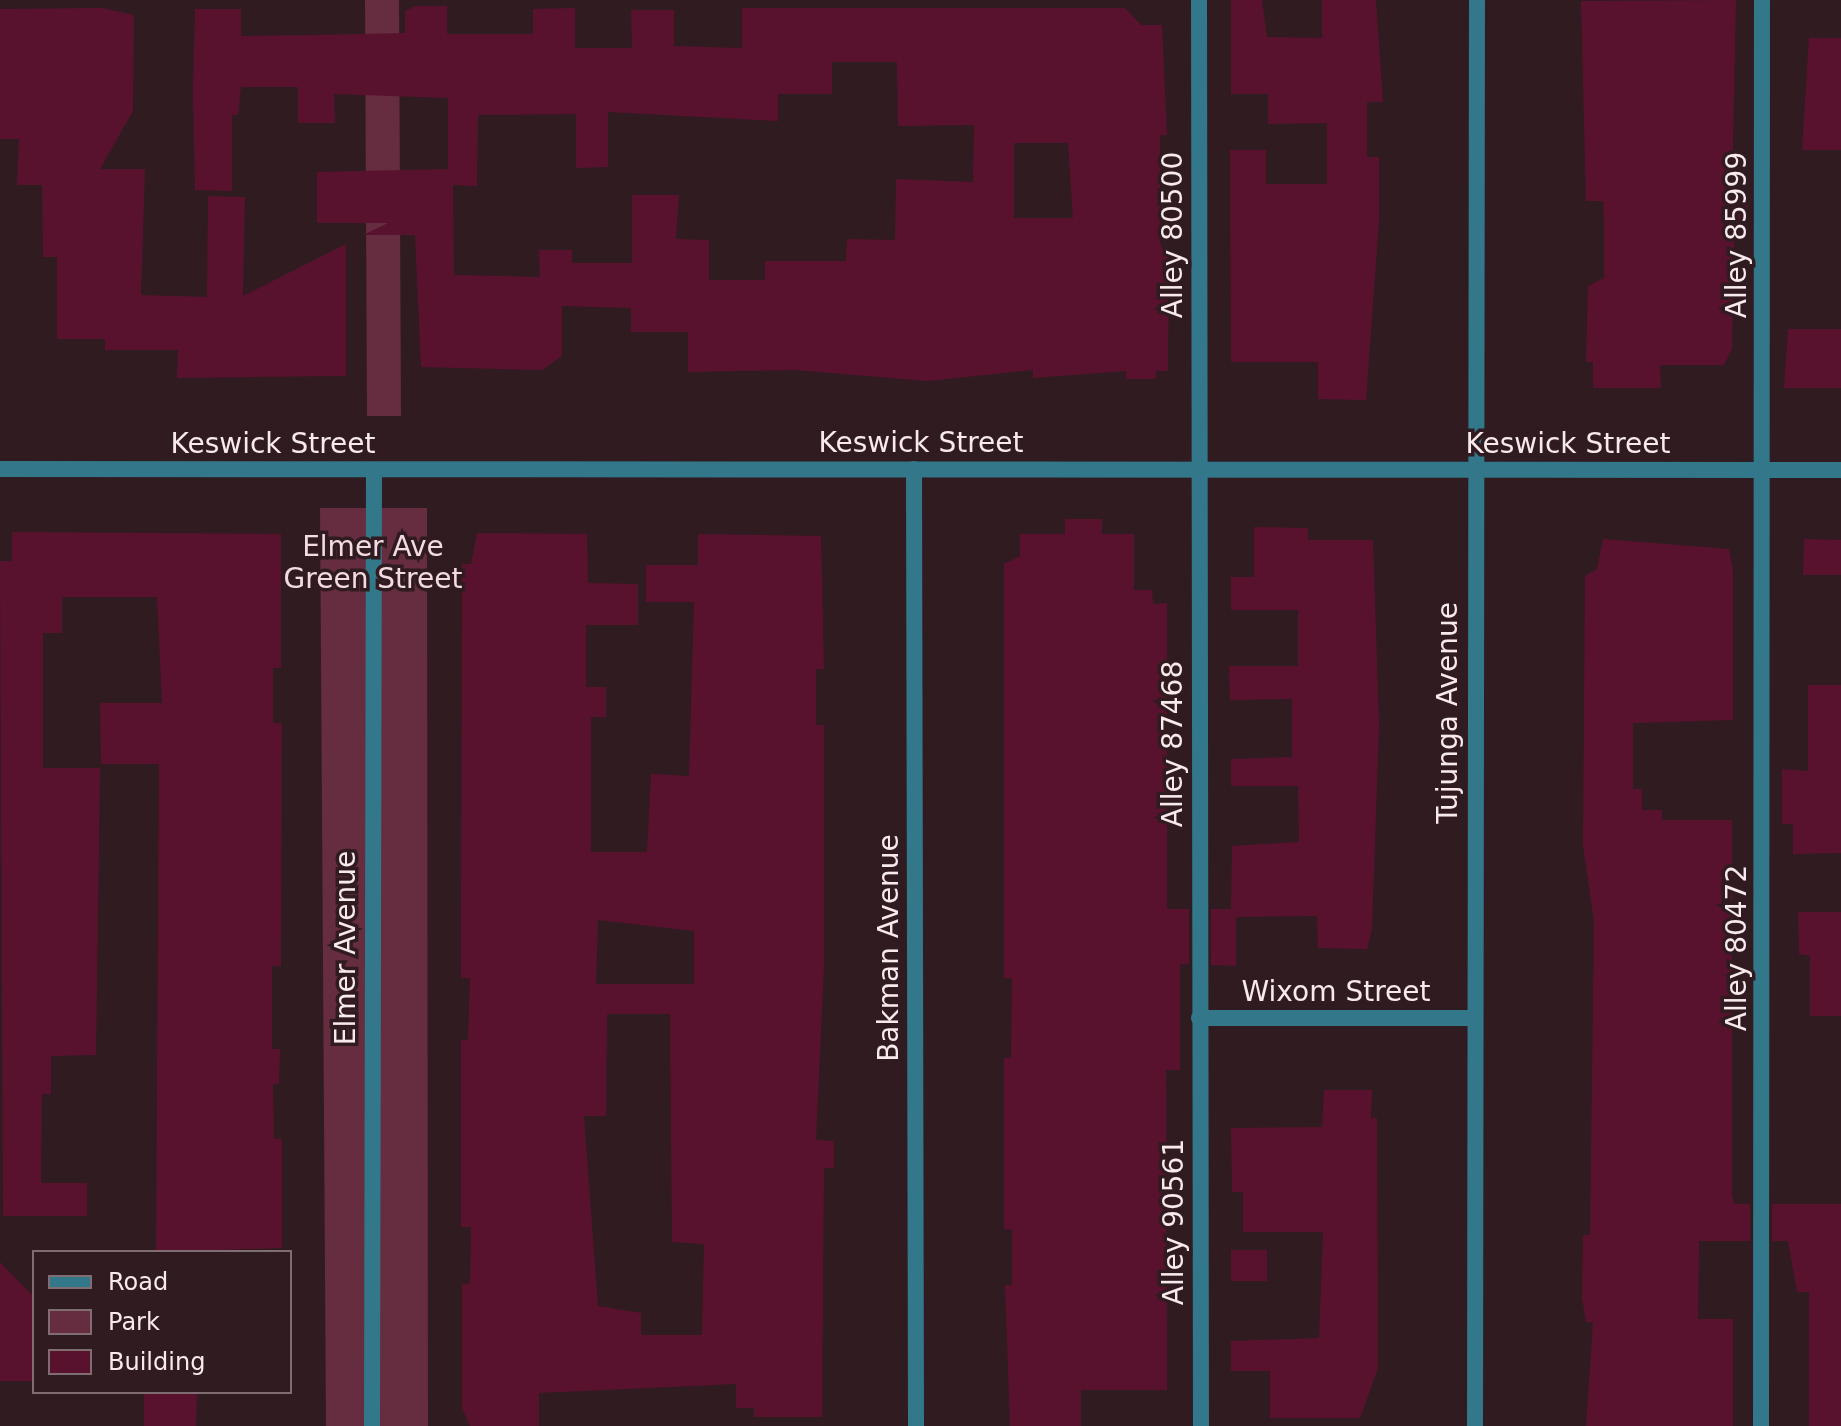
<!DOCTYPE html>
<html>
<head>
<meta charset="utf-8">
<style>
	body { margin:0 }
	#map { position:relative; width:1841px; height:1426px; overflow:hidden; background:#301b21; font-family:"DejaVu Sans",sans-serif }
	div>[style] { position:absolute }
	.green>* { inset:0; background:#652d3f }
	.building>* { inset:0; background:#59122e }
	.service>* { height:16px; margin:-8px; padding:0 8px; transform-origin:8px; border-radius:8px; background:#33778b }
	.minor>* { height:16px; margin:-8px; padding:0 8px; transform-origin:8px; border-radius:8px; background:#33778b }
	.tertiary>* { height:16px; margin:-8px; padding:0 8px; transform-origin:8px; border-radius:8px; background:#33778b }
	span { translate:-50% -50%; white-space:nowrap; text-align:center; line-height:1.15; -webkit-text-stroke:7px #301b21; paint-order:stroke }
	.street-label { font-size:28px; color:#f8e9ec }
	.park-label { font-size:28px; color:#f3dbe1 }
	.legend { position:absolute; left:32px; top:1250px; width:260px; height:144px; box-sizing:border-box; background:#301b21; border:2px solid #806d72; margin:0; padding:10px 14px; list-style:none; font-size:24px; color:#f8e9ec }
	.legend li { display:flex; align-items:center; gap:16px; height:40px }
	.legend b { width:40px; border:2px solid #806d72 }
</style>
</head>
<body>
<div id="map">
	<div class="green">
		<div style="clip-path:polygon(365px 0,399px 0,401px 416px,367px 416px)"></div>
		<div style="clip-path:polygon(320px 508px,427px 508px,428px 1426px,326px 1426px)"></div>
	</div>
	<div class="building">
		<div style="clip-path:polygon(1231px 0,1262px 0,1267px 37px,1322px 38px,1322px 0,1376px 0,1383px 102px,1367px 102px,1367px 157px,1379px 157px,1379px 222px,1366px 400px,1318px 399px,1318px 362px,1231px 362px,1230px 150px,1266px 150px,1266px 184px,1327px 184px,1327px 123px,1268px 124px,1268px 94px,1231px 94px)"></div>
		<div style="clip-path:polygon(1736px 0,1732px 191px,1748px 199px,1748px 233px,1734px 234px,1732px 349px,1724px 365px,1660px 365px,1661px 388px,1593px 388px,1593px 362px,1586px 362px,1588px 286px,1604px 278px,1604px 223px,1603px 201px,1586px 201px,1581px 1px)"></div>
		<div style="clip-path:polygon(evenodd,416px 6px,447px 6px,447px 34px,533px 34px,533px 9px,575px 8px,575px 48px,632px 48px,631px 10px,674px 10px,674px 46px,742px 48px,742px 8px,1125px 8px,1141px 25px,1162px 25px,1167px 135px,1160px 135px,1160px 243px,1169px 259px,1168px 371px,1156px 371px,1156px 379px,1126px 379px,1126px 371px,1033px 378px,1033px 370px,928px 381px,795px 370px,688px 372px,688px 332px,631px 332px,631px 308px,562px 306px,562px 356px,542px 370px,421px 367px,415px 235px,363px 235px,388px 223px,317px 223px,317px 172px,448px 169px,448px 98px,334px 94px,335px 123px,298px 123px,298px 87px,241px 87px,238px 115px,232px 115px,232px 191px,195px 190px,193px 91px,195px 9px,241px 9px,241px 36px,313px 35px,405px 33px,405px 11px,416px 6px,832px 62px,897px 62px,898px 126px,974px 125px,973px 182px,896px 179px,895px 240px,847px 239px,846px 261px,765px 261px,765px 280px,709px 280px,709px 240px,676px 239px,679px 195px,632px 195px,632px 263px,572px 263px,572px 250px,539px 250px,540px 277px,454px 275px,453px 185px,477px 186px,478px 115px,576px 114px,576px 168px,608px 167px,608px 112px,778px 121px,778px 94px,832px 94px,832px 62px,416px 6px,1014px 143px,1068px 143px,1073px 218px,1014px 218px,1014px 143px)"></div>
		<div style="clip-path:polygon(102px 8px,134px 15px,133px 111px,100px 169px,145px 169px,141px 295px,207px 297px,208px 196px,245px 197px,243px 296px,346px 244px,346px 376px,177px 378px,178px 350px,105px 350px,105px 339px,57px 339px,57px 257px,43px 257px,42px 185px,17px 185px,19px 139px,0 139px,0 9px)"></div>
		<div style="clip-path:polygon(1809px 38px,1841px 38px,1841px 150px,1802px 150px)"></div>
		<div style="clip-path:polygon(1788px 329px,1841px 329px,1841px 388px,1784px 388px)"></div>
		<div style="clip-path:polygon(1065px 519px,1102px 519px,1102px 534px,1134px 534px,1134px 590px,1152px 590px,1153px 604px,1167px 603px,1167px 909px,1189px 909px,1189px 964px,1180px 964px,1180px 1070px,1166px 1070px,1167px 1390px,1081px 1390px,1081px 1426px,1010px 1426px,1005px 1285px,1012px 1285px,1012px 1229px,1004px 1229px,1004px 1058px,1011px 1058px,1012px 978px,1004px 978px,1004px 564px,1020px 556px,1020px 534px,1065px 534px)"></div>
		<div style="clip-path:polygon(1254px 527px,1308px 528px,1308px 540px,1373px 540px,1379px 726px,1372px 929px,1367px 949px,1318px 948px,1317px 916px,1236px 917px,1236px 966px,1211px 965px,1211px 909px,1231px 909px,1232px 846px,1299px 842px,1298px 786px,1231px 786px,1231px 759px,1292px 757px,1292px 699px,1230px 700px,1229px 666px,1298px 666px,1298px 610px,1231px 610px,1231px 577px,1254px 577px)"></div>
		<div style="clip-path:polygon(12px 532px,281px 534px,281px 668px,273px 668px,273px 723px,282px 723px,281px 966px,272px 966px,272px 1049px,280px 1049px,279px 1084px,273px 1084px,274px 1139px,282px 1139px,282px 1248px,156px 1252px,159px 764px,101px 764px,100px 703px,162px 703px,157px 597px,62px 597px,62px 633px,43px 633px,43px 768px,100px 768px,96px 1055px,51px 1056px,51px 1094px,42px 1094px,41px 1183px,87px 1183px,87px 1216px,3px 1216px,0 561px,12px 561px)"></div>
		<div style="clip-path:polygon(evenodd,477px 533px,587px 534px,588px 583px,638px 584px,638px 625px,586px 625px,586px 687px,606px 687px,606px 717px,591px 717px,591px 852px,647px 852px,651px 774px,689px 776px,694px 602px,646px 602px,646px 565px,698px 565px,698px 534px,821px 536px,824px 669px,816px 669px,816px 725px,824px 725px,824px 966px,816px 1140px,834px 1141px,834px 1168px,824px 1168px,822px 1417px,754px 1417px,754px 1408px,736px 1408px,736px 1384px,539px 1393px,539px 1426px,470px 1426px,462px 1408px,462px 1284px,470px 1284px,471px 1227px,461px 1227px,461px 1040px,468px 1040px,470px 978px,461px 978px,462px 564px,471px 564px,477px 533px,598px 920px,694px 931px,694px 984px,596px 984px,598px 920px,477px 533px,607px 1014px,670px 1014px,672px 1242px,704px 1244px,702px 1335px,641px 1335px,641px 1313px,598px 1306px,584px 1116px,606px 1116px,607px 1014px)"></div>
		<div style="clip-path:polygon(1603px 539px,1729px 549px,1733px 571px,1733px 720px,1633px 723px,1633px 789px,1642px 789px,1642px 810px,1662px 810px,1662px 820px,1732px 820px,1732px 1193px,1734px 1204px,1750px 1204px,1750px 1241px,1699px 1241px,1698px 1319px,1733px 1319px,1733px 1426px,1586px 1426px,1593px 1322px,1586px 1322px,1582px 1298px,1583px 1235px,1590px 1235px,1594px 921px,1583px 846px,1585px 576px,1597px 569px)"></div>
		<div style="clip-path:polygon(1804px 539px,1841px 540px,1841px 575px,1803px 575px)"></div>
		<div style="clip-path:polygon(1808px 685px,1841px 685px,1841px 853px,1793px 854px,1793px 824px,1782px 824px,1782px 769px,1808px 771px)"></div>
		<div style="clip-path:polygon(1798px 912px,1841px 912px,1841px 1016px,1810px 1016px,1810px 956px,1799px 954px)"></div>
		<div style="clip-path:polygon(1324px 1090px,1372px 1090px,1371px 1118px,1377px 1118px,1378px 1368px,1360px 1418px,1270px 1418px,1270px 1371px,1231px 1371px,1231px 1341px,1319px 1338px,1323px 1232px,1243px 1232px,1243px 1192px,1232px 1192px,1231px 1128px,1322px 1127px)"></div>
		<div style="clip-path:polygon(1772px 1204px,1841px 1204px,1841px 1426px,1809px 1426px,1809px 1292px,1797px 1292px,1788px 1241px,1772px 1241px)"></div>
		<div style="clip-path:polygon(1231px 1250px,1267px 1250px,1267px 1281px,1231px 1281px)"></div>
		<div style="clip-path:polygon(0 1262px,34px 1297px,34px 1381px,0 1381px)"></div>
		<div style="clip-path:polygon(144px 1392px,197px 1392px,196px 1426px,144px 1426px)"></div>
	</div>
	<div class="service">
		<div style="left:1199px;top:0;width:1426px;rotate:89.92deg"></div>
		<div style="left:1761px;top:1426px;width:1426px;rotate:-89.96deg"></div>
	</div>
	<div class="minor">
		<div style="left:0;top:469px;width:1841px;rotate:0.03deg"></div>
		<div style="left:914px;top:469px;width:957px;rotate:89.88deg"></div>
		<div style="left:1199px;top:1018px;width:275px"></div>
		<div style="left:372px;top:1426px;width:956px;rotate:-89.88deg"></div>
	</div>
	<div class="tertiary">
		<div style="left:1475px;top:1426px;width:1426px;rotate:-89.92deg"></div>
	</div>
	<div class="street-label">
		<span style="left:1173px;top:235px;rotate:-90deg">Alley 80500</span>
		<span style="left:1737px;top:235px;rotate:-90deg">Alley 85999</span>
		<span style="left:921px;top:443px">Keswick Street</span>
		<span style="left:273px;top:444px">Keswick Street</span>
		<span style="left:1568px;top:444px">Keswick Street</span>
		<span style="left:1448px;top:713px;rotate:-90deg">Tujunga Avenue</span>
		<span style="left:1173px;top:744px;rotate:-90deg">Alley 87468</span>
		<span style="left:346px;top:948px;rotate:-90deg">Elmer Avenue</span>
		<span style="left:889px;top:948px;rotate:-90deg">Bakman Avenue</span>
		<span style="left:1737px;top:948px;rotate:-90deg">Alley 80472</span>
		<span style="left:1336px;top:992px">Wixom Street</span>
		<span style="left:1174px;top:1222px;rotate:-90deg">Alley 90561</span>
	</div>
	<div class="park-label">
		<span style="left:373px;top:563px">Elmer Ave<br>Green Street</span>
	</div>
	<ul class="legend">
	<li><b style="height:10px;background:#33778b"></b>Road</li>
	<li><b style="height:22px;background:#652d3f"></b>Park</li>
	<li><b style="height:22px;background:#59122e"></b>Building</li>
	</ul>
</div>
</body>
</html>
